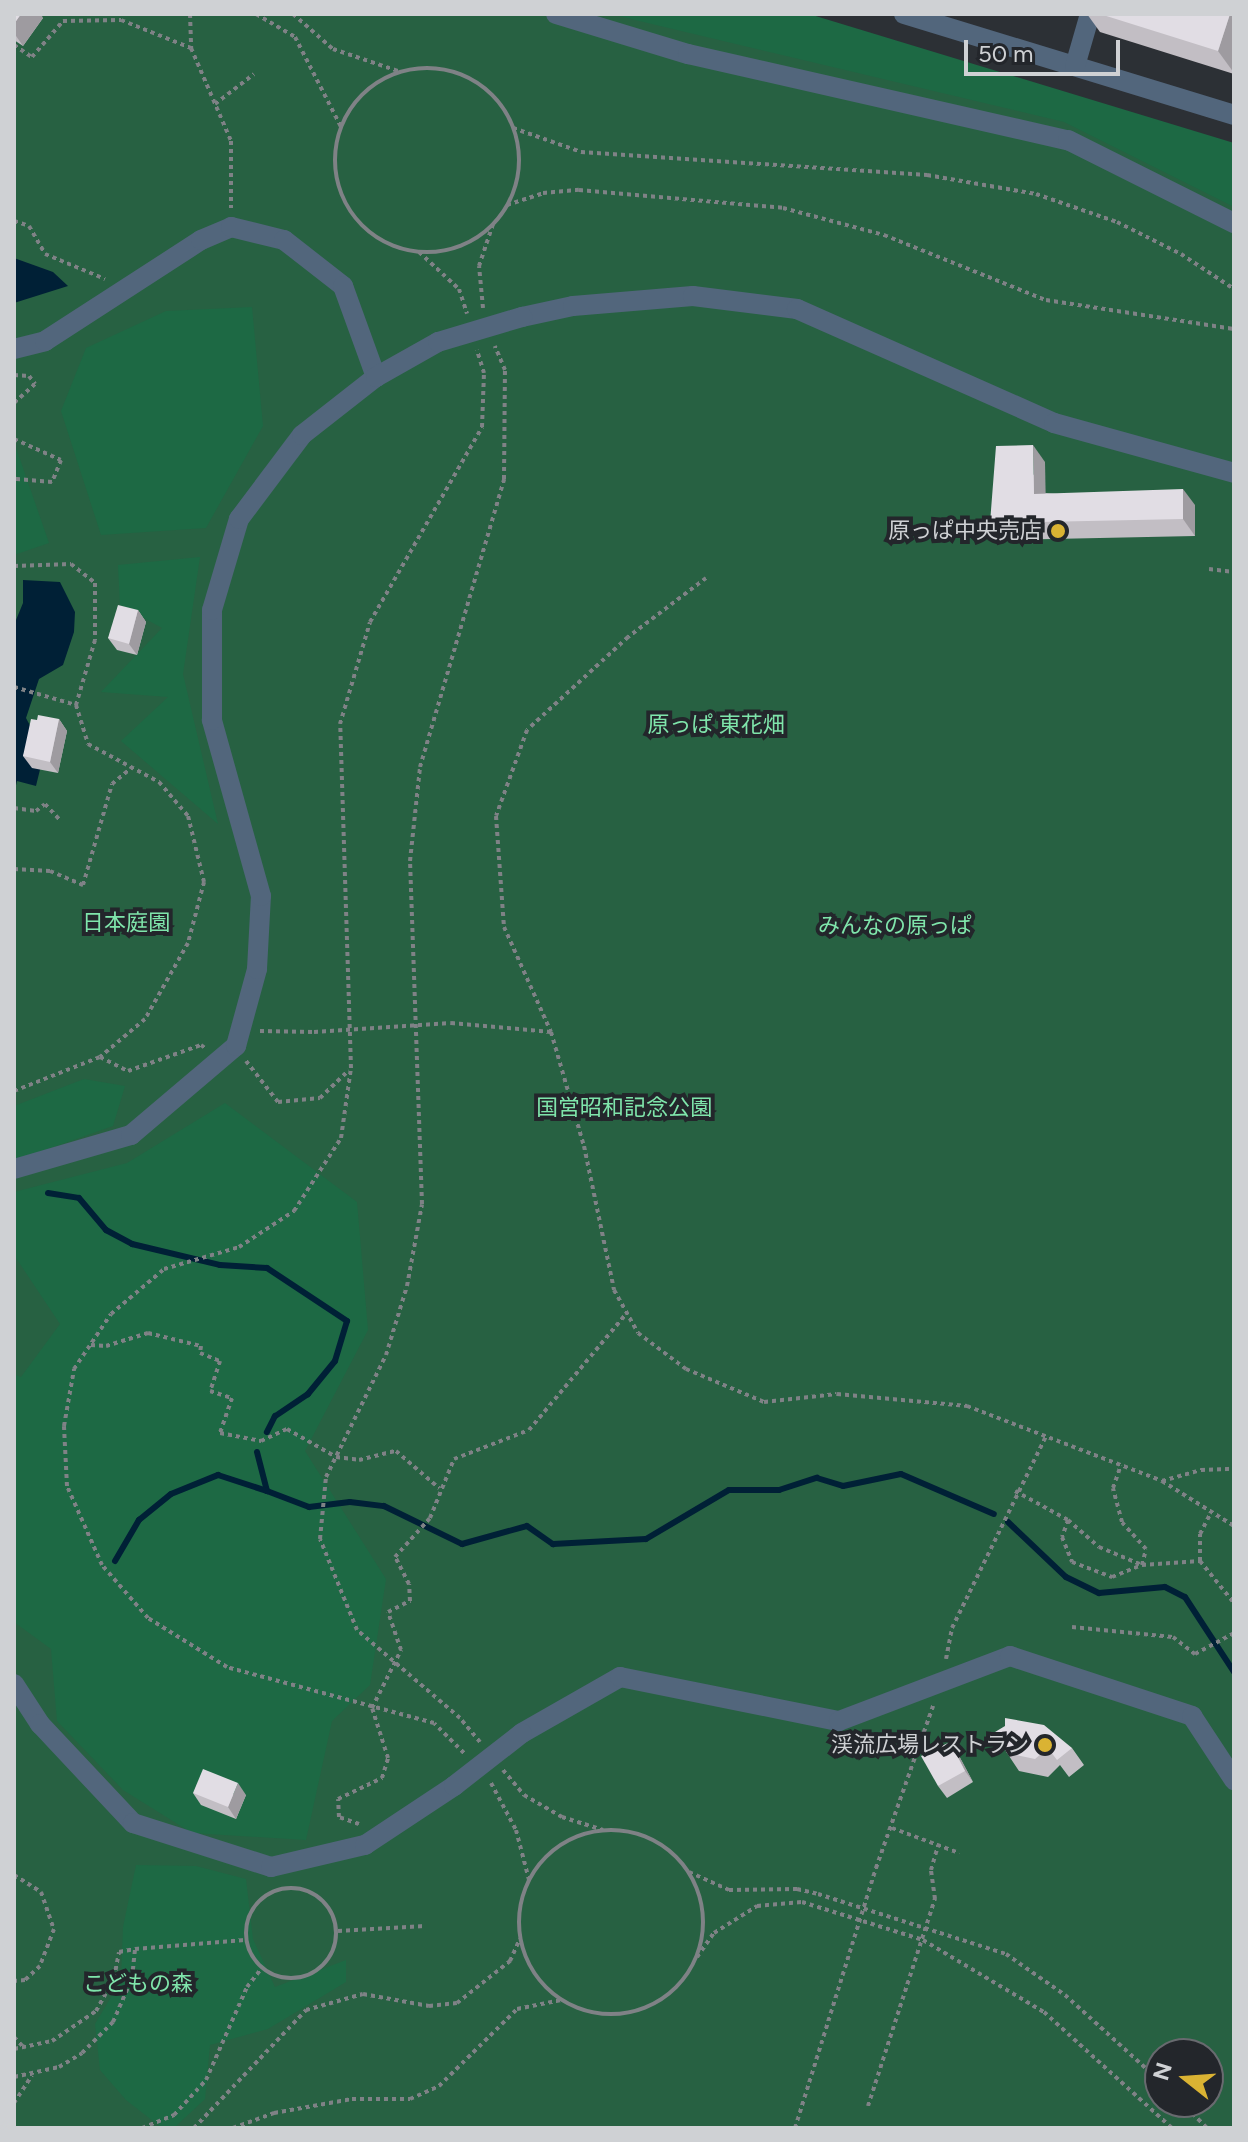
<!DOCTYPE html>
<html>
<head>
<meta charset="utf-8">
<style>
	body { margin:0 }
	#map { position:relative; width:1248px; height:2142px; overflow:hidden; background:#2c3035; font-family:Figtree,"Noto Sans JP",sans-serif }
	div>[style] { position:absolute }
	.green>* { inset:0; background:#276142 }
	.forest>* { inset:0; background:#1d6944 }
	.water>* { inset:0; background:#002036 }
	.stream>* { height:6px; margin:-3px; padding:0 3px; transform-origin:3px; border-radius:3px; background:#002036 }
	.path>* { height:4px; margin-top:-2px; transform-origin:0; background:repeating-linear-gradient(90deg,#7f8286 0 4px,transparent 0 8px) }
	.path>.ring { margin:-2px; padding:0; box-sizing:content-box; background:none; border:4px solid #7f8286; border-radius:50% }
	.minor>* { height:20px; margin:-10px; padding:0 10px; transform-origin:10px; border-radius:10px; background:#52667c }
	.path-bridge>* { height:4px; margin-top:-2px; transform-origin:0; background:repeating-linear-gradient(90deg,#7f8286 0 4px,transparent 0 8px) }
	.minor-bridge>* { height:20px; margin:-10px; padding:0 10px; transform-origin:10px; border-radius:10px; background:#52667c }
	.wall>* { inset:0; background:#c2bec4 }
	.shaded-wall>* { inset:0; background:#9e9ba0 }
	.building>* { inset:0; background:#e1dde4 }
	.dots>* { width:22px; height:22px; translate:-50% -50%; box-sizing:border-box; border:4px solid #23262b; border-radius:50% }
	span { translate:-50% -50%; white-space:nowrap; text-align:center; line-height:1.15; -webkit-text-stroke:8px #23262b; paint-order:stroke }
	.poi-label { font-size:22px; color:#cfd1d4 }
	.right { translate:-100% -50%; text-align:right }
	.park-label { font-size:22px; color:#7fe5ab }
	.frame { position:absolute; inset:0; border:16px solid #cfd1d4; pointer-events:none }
	.north { position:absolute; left:1144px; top:2038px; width:80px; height:80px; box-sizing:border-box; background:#23262b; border:2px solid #686a6f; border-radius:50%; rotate:287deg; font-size:22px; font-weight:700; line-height:32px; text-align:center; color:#cfd1d4 }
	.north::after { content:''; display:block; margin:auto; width:28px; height:36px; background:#dab333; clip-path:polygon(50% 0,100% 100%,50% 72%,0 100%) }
	.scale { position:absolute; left:964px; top:40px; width:156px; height:36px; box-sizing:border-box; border:4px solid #cfd1d4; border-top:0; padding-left:10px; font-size:24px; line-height:28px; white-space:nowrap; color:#cfd1d4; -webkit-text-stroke:6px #23262b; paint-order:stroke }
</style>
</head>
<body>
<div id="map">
	<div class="green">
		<div style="clip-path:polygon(evenodd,14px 14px,753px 14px,1234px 163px,1234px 2128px,14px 2128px,14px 14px,1160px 2054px,1208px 2054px,1208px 2102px,1160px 2102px,1160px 2054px)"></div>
	</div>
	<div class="forest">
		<div style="clip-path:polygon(610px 14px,809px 14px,1234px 143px,1234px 207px,1064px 122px)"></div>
		<div style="clip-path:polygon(252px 307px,263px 426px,206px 528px,101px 535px,61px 411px,86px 348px,166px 311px)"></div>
		<div style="clip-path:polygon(14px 442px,49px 543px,14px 555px)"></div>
		<div style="clip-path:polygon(200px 557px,183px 674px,218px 824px,121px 741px,168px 697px,101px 692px,162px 628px,120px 605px,118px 565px)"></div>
		<div style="clip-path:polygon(84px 1079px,125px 1086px,113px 1126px,14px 1161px,14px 1106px)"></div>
		<div style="clip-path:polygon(225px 1103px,357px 1202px,368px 1330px,305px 1451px,386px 1579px,370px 1685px,332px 1721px,306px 1840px,192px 1833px,123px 1790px,57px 1721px,51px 1649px,14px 1622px,14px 1374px,21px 1377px,60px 1324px,14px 1255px,14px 1192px,127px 1163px)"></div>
		<div style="clip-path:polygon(136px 1865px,196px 1866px,246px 1879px,253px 1939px,275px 1987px,346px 1960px,346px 1982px,268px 2029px,210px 2045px,205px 2099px,174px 2128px,162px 2128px,126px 2100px,100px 2070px,95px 2024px,121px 1980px,123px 1927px)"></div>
	</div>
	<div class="water">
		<div style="clip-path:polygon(14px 258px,53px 272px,68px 286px,14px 303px)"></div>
		<div style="clip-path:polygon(23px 580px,60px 582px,75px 612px,74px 632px,63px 665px,39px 679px,26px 718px,35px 735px,47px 741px,36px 786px,17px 781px,14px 794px,14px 625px,23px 603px)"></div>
	</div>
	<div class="stream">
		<div style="left:48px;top:1193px;width:31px;rotate:9deg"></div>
		<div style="left:79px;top:1198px;width:42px;rotate:49.8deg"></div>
		<div style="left:106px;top:1230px;width:30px;rotate:28deg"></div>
		<div style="left:132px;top:1244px;width:90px;rotate:13.4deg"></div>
		<div style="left:220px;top:1265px;width:47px;rotate:3.7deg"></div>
		<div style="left:267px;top:1268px;width:96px;rotate:33.5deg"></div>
		<div style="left:347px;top:1321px;width:42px;rotate:106.7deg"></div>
		<div style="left:335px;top:1361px;width:43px;rotate:129.3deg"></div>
		<div style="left:308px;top:1394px;width:40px;rotate:146deg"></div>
		<div style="left:275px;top:1416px;width:18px;rotate:117deg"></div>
		<div style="left:257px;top:1452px;width:40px;rotate:75.6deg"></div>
		<div style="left:267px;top:1491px;width:45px;rotate:20.9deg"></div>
		<div style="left:309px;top:1507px;width:41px;rotate:-7deg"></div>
		<div style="left:350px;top:1502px;width:34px;rotate:7deg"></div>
		<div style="left:384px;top:1506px;width:87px;rotate:26deg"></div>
		<div style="left:462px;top:1544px;width:67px;rotate:-15.5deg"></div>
		<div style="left:527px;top:1526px;width:32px;rotate:35deg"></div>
		<div style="left:553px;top:1544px;width:93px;rotate:-3.1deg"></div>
		<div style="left:646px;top:1539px;width:96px;rotate:-30.6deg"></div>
		<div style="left:729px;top:1490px;width:50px"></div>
		<div style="left:779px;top:1490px;width:40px;rotate:-18deg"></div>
		<div style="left:817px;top:1478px;width:27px;rotate:17deg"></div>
		<div style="left:843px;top:1486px;width:59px;rotate:-11.7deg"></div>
		<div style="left:901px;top:1474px;width:101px;rotate:23.3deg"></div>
		<div style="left:1008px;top:1522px;width:80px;rotate:43.5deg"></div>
		<div style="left:1066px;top:1577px;width:37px;rotate:26deg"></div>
		<div style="left:1099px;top:1593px;width:66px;rotate:-5.2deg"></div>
		<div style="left:1165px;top:1587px;width:22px;rotate:27deg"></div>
		<div style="left:1185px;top:1597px;width:90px;rotate:56.8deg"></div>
		<div style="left:115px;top:1561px;width:48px;rotate:-59.7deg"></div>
		<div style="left:139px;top:1520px;width:41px;rotate:-39.1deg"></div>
		<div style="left:171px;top:1494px;width:51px;rotate:-22deg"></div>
		<div style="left:218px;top:1475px;width:52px;rotate:18.1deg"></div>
	</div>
	<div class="path">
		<div style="left:190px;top:14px;width:34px;rotate:88deg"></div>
		<div style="left:191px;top:48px;width:101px;rotate:66.7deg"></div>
		<div style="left:231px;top:141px;width:67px;rotate:90deg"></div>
		<div style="left:256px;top:14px;width:45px;rotate:30.5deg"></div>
		<div style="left:295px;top:37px;width:101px;rotate:62.9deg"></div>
		<div style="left:293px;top:14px;width:53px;rotate:41.2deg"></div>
		<div style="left:333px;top:49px;width:69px;rotate:18.7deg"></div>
		<div style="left:14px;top:45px;width:22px;rotate:34deg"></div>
		<div style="left:32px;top:57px;width:48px;rotate:-49.3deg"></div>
		<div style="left:63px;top:21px;width:58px;rotate:-1deg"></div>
		<div style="left:121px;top:20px;width:75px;rotate:21.8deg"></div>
		<div class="ring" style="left:335px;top:68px;width:180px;height:180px"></div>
		<div style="left:215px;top:104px;width:49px;rotate:-37.6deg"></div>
		<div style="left:513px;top:128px;width:72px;rotate:19.4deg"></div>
		<div style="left:581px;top:152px;width:347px;rotate:3.8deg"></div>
		<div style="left:927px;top:175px;width:111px;rotate:9.9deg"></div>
		<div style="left:1036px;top:194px;width:86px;rotate:19.1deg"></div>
		<div style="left:1117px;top:222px;width:72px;rotate:26.6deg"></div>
		<div style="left:1181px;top:254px;width:64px;rotate:33.4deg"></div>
		<div style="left:507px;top:205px;width:38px;rotate:-18deg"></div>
		<div style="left:543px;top:193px;width:36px;rotate:-5deg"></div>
		<div style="left:579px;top:190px;width:205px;rotate:5deg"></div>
		<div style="left:783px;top:208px;width:105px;rotate:15deg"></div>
		<div style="left:884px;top:235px;width:175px;rotate:21.9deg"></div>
		<div style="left:1046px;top:300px;width:190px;rotate:8.8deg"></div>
		<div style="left:14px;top:221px;width:16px;rotate:18deg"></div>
		<div style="left:29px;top:226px;width:32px;rotate:60deg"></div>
		<div style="left:45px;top:254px;width:65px;rotate:22.6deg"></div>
		<div style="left:419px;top:252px;width:54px;rotate:42.8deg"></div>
		<div style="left:459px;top:289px;width:26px;rotate:72deg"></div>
		<div style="left:483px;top:308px;width:42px;rotate:-95.4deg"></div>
		<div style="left:479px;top:266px;width:44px;rotate:-71.6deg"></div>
		<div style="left:14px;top:375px;width:15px;rotate:4deg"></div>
		<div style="left:29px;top:376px;width:10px;rotate:53deg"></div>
		<div style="left:35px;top:384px;width:28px;rotate:138deg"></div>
		<div style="left:14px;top:439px;width:51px;rotate:24.1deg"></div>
		<div style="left:61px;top:460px;width:24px;rotate:112deg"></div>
		<div style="left:52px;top:482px;width:38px;rotate:-175deg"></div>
		<div style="left:14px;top:566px;width:57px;rotate:-2deg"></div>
		<div style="left:71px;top:564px;width:31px;rotate:38deg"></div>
		<div style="left:95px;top:583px;width:57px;rotate:90deg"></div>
		<div style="left:95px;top:640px;width:68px;rotate:106.3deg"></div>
		<div style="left:76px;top:705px;width:41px;rotate:72.9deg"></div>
		<div style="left:88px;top:744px;width:81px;rotate:28.2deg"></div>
		<div style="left:159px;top:782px;width:45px;rotate:49.5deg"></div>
		<div style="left:188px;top:816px;width:68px;rotate:76.4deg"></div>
		<div style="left:204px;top:882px;width:63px;rotate:104.7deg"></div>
		<div style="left:188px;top:943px;width:87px;rotate:119.5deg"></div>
		<div style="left:145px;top:1019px;width:59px;rotate:139.8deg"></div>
		<div style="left:100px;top:1057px;width:31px;rotate:27deg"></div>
		<div style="left:128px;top:1071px;width:77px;rotate:-19.6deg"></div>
		<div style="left:201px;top:1045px;width:5px;rotate:37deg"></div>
		<div style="left:1209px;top:569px;width:25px;rotate:7deg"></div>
		<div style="left:706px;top:578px;width:98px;rotate:142.9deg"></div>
		<div style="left:628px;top:637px;width:137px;rotate:137.4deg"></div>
		<div style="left:527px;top:730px;width:91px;rotate:109.8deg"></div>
		<div style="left:496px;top:816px;width:111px;rotate:85.9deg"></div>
		<div style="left:504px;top:927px;width:115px;rotate:65.9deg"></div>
		<div style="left:551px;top:1032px;width:119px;rotate:73.9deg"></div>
		<div style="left:584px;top:1146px;width:147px;rotate:78.2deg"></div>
		<div style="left:614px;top:1290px;width:49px;rotate:60.8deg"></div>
		<div style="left:638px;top:1333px;width:60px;rotate:36.9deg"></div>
		<div style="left:686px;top:1369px;width:85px;rotate:22.9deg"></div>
		<div style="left:764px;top:1402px;width:73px;rotate:-6.3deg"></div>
		<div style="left:837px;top:1394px;width:131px;rotate:5.3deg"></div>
		<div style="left:967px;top:1406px;width:209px;rotate:21deg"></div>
		<div style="left:1162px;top:1481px;width:85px;rotate:32deg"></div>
		<div style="left:14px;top:687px;width:65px;rotate:16.2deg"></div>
		<div style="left:14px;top:808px;width:22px;rotate:8deg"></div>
		<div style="left:36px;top:811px;width:11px;rotate:-38deg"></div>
		<div style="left:45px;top:804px;width:23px;rotate:47deg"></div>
		<div style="left:14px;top:869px;width:36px;rotate:3deg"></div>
		<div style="left:50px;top:871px;width:36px;rotate:23deg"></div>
		<div style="left:83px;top:885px;width:105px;rotate:-74deg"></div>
		<div style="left:112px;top:784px;width:25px;rotate:-40deg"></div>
		<div style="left:451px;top:1023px;width:100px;rotate:5.1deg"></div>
		<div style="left:260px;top:1031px;width:54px;rotate:1.1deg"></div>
		<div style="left:246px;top:1061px;width:52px;rotate:52deg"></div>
		<div style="left:278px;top:1102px;width:42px;rotate:-5.4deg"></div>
		<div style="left:320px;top:1098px;width:40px;rotate:-44deg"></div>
		<div style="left:14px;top:1091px;width:92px;rotate:-21.6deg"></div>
		<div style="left:91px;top:1345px;width:15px;rotate:4deg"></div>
		<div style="left:106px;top:1346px;width:44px;rotate:-17.2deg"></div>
		<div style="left:148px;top:1333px;width:55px;rotate:13.8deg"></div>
		<div style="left:201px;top:1346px;width:7px;rotate:98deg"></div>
		<div style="left:200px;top:1353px;width:22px;rotate:22deg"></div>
		<div style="left:220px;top:1361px;width:32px;rotate:108deg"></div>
		<div style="left:210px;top:1391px;width:23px;rotate:18deg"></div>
		<div style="left:232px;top:1398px;width:37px;rotate:109deg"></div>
		<div style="left:220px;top:1433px;width:42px;rotate:11deg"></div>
		<div style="left:261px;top:1441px;width:29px;rotate:-25deg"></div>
		<div style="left:287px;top:1429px;width:56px;rotate:29.7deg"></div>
		<div style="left:336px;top:1457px;width:23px;rotate:7deg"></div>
		<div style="left:359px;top:1460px;width:38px;rotate:-14deg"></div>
		<div style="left:396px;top:1451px;width:57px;rotate:40.7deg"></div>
		<div style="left:1162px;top:1481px;width:41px;rotate:-15.8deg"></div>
		<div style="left:1201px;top:1470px;width:33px;rotate:-2deg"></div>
		<div style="left:1015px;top:1491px;width:60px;rotate:28.7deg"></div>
		<div style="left:1068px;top:1520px;width:41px;rotate:41.1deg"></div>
		<div style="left:1099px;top:1547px;width:47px;rotate:22.7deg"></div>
		<div style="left:1142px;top:1565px;width:58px;rotate:-3.9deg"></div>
		<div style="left:1200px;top:1561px;width:54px;rotate:51deg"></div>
		<div style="left:1068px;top:1520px;width:18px;rotate:109deg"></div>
		<div style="left:1062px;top:1537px;width:27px;rotate:68deg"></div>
		<div style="left:1072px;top:1562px;width:43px;rotate:20.6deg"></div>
		<div style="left:1112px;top:1577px;width:32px;rotate:-22deg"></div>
		<div style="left:1142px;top:1565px;width:16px;rotate:-76deg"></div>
		<div style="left:1146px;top:1549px;width:36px;rotate:-132deg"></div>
		<div style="left:1122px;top:1522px;width:35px;rotate:-105deg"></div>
		<div style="left:1113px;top:1488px;width:24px;rotate:-71deg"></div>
		<div style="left:1200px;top:1561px;width:27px;rotate:-90deg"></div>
		<div style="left:1200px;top:1534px;width:25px;rotate:-63deg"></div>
		<div style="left:1072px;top:1627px;width:101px;rotate:5.7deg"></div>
		<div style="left:1173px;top:1637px;width:28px;rotate:38deg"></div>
		<div style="left:1195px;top:1654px;width:44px;rotate:-28.3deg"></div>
		<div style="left:946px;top:1659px;width:32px;rotate:-79deg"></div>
		<div style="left:952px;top:1628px;width:214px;rotate:-63.9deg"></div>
		<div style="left:480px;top:1742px;width:31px;rotate:-130deg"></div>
		<div style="left:460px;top:1718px;width:135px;rotate:-139.5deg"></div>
		<div style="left:357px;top:1630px;width:98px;rotate:-112.1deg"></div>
		<div style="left:320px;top:1539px;width:62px;rotate:-84.5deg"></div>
		<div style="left:326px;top:1477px;width:136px;rotate:-63.8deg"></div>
		<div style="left:386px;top:1355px;width:72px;rotate:-73.1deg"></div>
		<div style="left:407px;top:1286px;width:83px;rotate:-79.6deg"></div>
		<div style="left:422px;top:1204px;width:343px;rotate:-92deg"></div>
		<div style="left:410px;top:861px;width:95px;rotate:-83.9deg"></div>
		<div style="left:420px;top:767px;width:300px;rotate:-73.7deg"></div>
		<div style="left:504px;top:479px;width:109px;rotate:-89.5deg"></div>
		<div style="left:505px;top:370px;width:26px;rotate:-113deg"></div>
		<div style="left:464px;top:1753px;width:42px;rotate:-135deg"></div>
		<div style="left:434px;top:1723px;width:214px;rotate:-164.9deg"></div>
		<div style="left:227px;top:1667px;width:93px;rotate:-148.2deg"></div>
		<div style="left:148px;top:1618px;width:70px;rotate:-131deg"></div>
		<div style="left:102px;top:1565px;width:86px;rotate:-113.9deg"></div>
		<div style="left:67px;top:1486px;width:60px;rotate:-92.9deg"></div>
		<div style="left:64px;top:1426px;width:58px;rotate:-80deg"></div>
		<div style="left:74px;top:1369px;width:66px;rotate:-56.1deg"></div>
		<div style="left:111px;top:1314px;width:70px;rotate:-40.3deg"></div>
		<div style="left:164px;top:1269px;width:78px;rotate:-16.3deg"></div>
		<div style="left:239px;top:1247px;width:66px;rotate:-33.2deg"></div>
		<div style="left:294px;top:1211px;width:87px;rotate:-57.2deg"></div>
		<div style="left:341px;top:1138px;width:71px;rotate:-81.9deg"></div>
		<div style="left:351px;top:1068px;width:344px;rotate:-91.8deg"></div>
		<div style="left:340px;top:724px;width:106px;rotate:-73.6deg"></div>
		<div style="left:370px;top:622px;width:225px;rotate:-60.1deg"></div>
		<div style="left:482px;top:427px;width:54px;rotate:-87.9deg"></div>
		<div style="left:484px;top:373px;width:24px;rotate:-107deg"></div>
		<div style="left:503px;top:1770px;width:33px;rotate:50deg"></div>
		<div style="left:524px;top:1795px;width:44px;rotate:30.1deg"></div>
		<div style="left:562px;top:1817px;width:43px;rotate:17.6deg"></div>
		<div style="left:491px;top:1783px;width:53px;rotate:62deg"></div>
		<div style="left:516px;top:1830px;width:52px;rotate:75.4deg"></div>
		<div style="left:359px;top:1824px;width:21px;rotate:-161deg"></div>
		<div style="left:339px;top:1817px;width:18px;rotate:-93deg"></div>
		<div style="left:338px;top:1799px;width:49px;rotate:-25.5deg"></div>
		<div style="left:382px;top:1778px;width:21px;rotate:-73deg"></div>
		<div style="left:388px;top:1758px;width:52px;rotate:-107.7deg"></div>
		<div style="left:372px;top:1708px;width:65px;rotate:-63.4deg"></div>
		<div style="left:401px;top:1650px;width:40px;rotate:-108.9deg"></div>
		<div style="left:388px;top:1612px;width:25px;rotate:-27deg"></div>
		<div style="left:410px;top:1601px;width:17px;rotate:-93deg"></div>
		<div style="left:409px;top:1584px;width:30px;rotate:-117deg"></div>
		<div style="left:395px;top:1557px;width:52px;rotate:-48.1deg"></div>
		<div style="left:430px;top:1518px;width:64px;rotate:-67.9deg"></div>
		<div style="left:454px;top:1459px;width:80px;rotate:-21.1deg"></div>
		<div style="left:529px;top:1430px;width:153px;rotate:-50.1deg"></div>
		<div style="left:892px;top:1828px;width:72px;rotate:20.5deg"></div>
		<div class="ring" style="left:519px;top:1830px;width:180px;height:180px"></div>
		<div style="left:876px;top:1868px;width:172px;rotate:-70.6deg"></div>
		<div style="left:689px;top:1872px;width:44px;rotate:24.2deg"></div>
		<div style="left:729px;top:1890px;width:68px;rotate:-0.8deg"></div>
		<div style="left:797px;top:1889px;width:22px;rotate:13deg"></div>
		<div style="left:818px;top:1894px;width:197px;rotate:17.7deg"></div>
		<div style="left:1006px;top:1954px;width:72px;rotate:34.8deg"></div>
		<div style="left:1065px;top:1995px;width:128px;rotate:42.2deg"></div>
		<div style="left:14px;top:1875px;width:32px;rotate:32deg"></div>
		<div style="left:41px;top:1892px;width:39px;rotate:71deg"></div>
		<div style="left:54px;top:1929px;width:40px;rotate:111deg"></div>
		<div style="left:40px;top:1966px;width:21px;rotate:137deg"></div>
		<div style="left:25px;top:1980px;width:11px;rotate:175deg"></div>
		<div class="ring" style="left:246px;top:1888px;width:86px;height:86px"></div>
		<div style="left:338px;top:1931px;width:87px;rotate:-3.3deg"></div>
		<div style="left:697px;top:1957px;width:29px;rotate:-55deg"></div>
		<div style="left:714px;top:1933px;width:51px;rotate:-32.1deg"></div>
		<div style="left:757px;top:1906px;width:45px;rotate:-5.1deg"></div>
		<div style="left:802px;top:1902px;width:127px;rotate:17.4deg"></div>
		<div style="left:923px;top:1940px;width:141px;rotate:30.8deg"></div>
		<div style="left:1044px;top:2012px;width:173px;rotate:42.2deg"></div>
		<div style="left:14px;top:2037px;width:16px;rotate:47deg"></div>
		<div style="left:14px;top:2049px;width:39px;rotate:-12deg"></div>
		<div style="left:52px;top:2041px;width:53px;rotate:-34.3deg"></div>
		<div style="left:96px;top:2011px;width:38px;rotate:-61deg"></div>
		<div style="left:114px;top:1978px;width:26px;rotate:-79deg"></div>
		<div style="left:119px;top:1952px;width:16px;rotate:-11deg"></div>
		<div style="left:14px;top:2077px;width:46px;rotate:-12.5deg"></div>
		<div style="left:59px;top:2067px;width:27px;rotate:-31deg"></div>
		<div style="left:82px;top:2053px;width:44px;rotate:-45deg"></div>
		<div style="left:113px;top:2022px;width:48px;rotate:-66.6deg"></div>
		<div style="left:132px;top:1978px;width:29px;rotate:-84deg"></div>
		<div style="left:135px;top:1949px;width:110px;rotate:-4.7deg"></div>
		<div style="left:1181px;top:2102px;width:37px;rotate:45deg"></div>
		<div style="left:14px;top:2103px;width:33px;rotate:-57deg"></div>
		<div style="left:868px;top:2106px;width:218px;rotate:-72.1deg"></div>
		<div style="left:935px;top:1899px;width:29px;rotate:-98deg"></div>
		<div style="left:931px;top:1870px;width:26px;rotate:-74deg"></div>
		<div style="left:142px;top:2128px;width:35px;rotate:-22deg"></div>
		<div style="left:174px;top:2115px;width:47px;rotate:-47.6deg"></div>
		<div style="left:206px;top:2080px;width:102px;rotate:-66.2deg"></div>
		<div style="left:247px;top:1987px;width:23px;rotate:-52deg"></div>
		<div style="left:194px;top:2128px;width:163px;rotate:-46.5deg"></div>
		<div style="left:306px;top:2010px;width:59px;rotate:-15.7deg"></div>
		<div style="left:363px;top:1994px;width:67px;rotate:10.3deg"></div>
		<div style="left:429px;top:2006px;width:28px;rotate:-6deg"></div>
		<div style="left:457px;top:2003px;width:68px;rotate:-38.4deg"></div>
		<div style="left:510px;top:1961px;width:24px;rotate:-66deg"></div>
		<div style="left:233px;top:2128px;width:44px;rotate:-20.1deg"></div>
		<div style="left:274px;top:2113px;width:79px;rotate:-10.2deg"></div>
		<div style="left:352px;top:2099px;width:58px"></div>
		<div style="left:410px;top:2099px;width:32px;rotate:-24deg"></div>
		<div style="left:439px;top:2086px;width:110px;rotate:-44.6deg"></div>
		<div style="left:517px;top:2009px;width:45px;rotate:-11.6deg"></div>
		<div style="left:795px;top:2128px;width:192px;rotate:-72.7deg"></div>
	</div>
	<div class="minor">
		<div style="left:556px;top:14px;width:138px;rotate:16.9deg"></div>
		<div style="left:688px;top:54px;width:390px;rotate:12.8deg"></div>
		<div style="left:1068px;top:140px;width:186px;rotate:26.6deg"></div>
		<div style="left:904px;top:14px;width:345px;rotate:17deg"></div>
		<div style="left:1075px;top:66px;width:54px;rotate:-73.9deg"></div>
		<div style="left:522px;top:317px;width:52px;rotate:-12.2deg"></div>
		<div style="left:573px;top:306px;width:120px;rotate:-4.8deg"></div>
		<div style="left:693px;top:296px;width:105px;rotate:7.1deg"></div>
		<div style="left:797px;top:309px;width:281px;rotate:23.9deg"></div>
		<div style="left:1054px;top:423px;width:187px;rotate:15.5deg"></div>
		<div style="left:14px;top:349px;width:32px;rotate:-14deg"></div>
		<div style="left:45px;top:341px;width:186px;rotate:-32.9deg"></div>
		<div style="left:201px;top:240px;width:33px;rotate:-23deg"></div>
		<div style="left:231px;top:227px;width:55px;rotate:13.8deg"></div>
		<div style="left:284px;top:240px;width:75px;rotate:37.9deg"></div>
		<div style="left:343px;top:286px;width:97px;rotate:70.1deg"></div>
		<div style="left:14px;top:1169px;width:122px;rotate:-16.2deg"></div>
		<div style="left:131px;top:1135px;width:138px;rotate:-40.3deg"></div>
		<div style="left:236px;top:1046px;width:80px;rotate:-74.7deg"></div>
		<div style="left:257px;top:969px;width:73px;rotate:-86.9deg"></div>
		<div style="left:261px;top:896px;width:183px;rotate:-105.6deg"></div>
		<div style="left:212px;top:720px;width:110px;rotate:-90deg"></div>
		<div style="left:212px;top:610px;width:95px;rotate:-73.5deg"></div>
		<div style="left:239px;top:519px;width:105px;rotate:-53.1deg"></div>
		<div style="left:302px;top:435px;width:94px;rotate:-38.1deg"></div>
		<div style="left:376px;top:377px;width:71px;rotate:-29.4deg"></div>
		<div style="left:14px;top:1684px;width:48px;rotate:57deg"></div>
		<div style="left:40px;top:1724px;width:136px;rotate:46.8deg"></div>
		<div style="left:133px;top:1823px;width:145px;rotate:17.7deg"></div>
		<div style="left:271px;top:1867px;width:97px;rotate:-13.2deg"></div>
		<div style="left:365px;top:1845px;width:107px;rotate:-33.5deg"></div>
		<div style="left:522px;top:1733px;width:113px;rotate:-29.7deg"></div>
		<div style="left:620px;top:1677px;width:223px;rotate:11.4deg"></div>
		<div style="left:839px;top:1721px;width:183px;rotate:-20.8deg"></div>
		<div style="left:1010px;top:1656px;width:192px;rotate:18.2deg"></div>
		<div style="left:1192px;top:1716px;width:77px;rotate:56.7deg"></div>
	</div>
	<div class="path-bridge">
		<div style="left:314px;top:1032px;width:137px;rotate:-3.8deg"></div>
		<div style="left:852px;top:1945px;width:81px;rotate:-72.7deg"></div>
	</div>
	<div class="minor-bridge">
		<div style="left:438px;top:342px;width:88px;rotate:-16.6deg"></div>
		<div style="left:454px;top:1786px;width:86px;rotate:-37.9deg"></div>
	</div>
	<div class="wall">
		<div style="clip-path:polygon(14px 14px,43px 18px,23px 46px,14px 40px)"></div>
		<div style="clip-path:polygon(1087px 14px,1234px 14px,1234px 74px,1100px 32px)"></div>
		<div style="clip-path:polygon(1045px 462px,1045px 493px,1195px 505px,1195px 536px,1001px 540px,990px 523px)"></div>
		<div style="clip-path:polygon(138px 610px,146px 622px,137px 655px,117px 650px,108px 638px)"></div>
		<div style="clip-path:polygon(59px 719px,67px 731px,58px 773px,32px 768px,23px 756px,37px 720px)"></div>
		<div style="clip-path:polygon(995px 1732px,1072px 1748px,1084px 1765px,1069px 1777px,1060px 1765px,1048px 1777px,1019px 1771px,1007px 1753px)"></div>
		<div style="clip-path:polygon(958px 1754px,973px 1782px,947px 1798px,938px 1786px)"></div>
		<div style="clip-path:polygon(193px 1793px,246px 1795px,236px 1819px,201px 1805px)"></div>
	</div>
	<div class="shaded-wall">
		<div style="clip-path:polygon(21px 14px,41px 14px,43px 18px,23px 46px,14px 33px,14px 24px)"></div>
		<div style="clip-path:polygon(1230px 14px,1234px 14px,1234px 73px,1218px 51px)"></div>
		<div style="clip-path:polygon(1033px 445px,1045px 462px,1046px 511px,1034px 494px)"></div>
		<div style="clip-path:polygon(1183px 489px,1195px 505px,1195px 536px,1183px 519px)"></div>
		<div style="clip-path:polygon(138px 610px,146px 622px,137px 655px,129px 644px)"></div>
		<div style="clip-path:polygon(59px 719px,67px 731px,58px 773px,50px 762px)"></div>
		<div style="clip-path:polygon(950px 1742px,958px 1754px,973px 1782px,965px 1771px)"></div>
		<div style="clip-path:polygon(238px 1783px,246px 1795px,236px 1819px,228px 1807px)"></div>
	</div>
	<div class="building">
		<div style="clip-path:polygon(14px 14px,21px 14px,14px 24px)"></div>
		<div style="clip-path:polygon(1100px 14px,1230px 14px,1218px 51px)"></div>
		<div style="clip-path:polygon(1033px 445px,1034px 494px,1183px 489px,1183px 519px,990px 523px,996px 446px)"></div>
		<div style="clip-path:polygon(118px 605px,138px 610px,129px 644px,108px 638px)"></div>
		<div style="clip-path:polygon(38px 715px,59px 719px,50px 762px,23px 756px,31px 719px,37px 720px)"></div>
		<div style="clip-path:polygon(1005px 1718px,1044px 1725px,1072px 1748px,1057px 1760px,1048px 1748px,1035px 1759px,1007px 1753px,995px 1732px,1005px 1726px)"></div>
		<div style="clip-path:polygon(950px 1742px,965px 1771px,938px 1786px,921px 1756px)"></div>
		<div style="clip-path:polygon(203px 1769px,238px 1783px,228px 1807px,193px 1793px)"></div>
	</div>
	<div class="dots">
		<div style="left:1058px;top:531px;background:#dab333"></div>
		<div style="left:1045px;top:1745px;background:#dab333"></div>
	</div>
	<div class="poi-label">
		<span class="right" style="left:1042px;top:531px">原っぱ中央売店</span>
		<span class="right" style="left:1029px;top:1745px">渓流広場レストラン</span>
	</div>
	<div class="park-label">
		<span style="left:716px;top:725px">原っぱ 東花畑</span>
		<span style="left:126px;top:923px">日本庭園</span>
		<span style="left:895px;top:926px">みんなの原っぱ</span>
		<span style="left:624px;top:1108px">国営昭和記念公園</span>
		<span style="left:138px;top:1984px">こどもの森</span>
	</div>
	<div class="frame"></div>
	<div class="north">N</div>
	<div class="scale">50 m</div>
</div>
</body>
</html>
